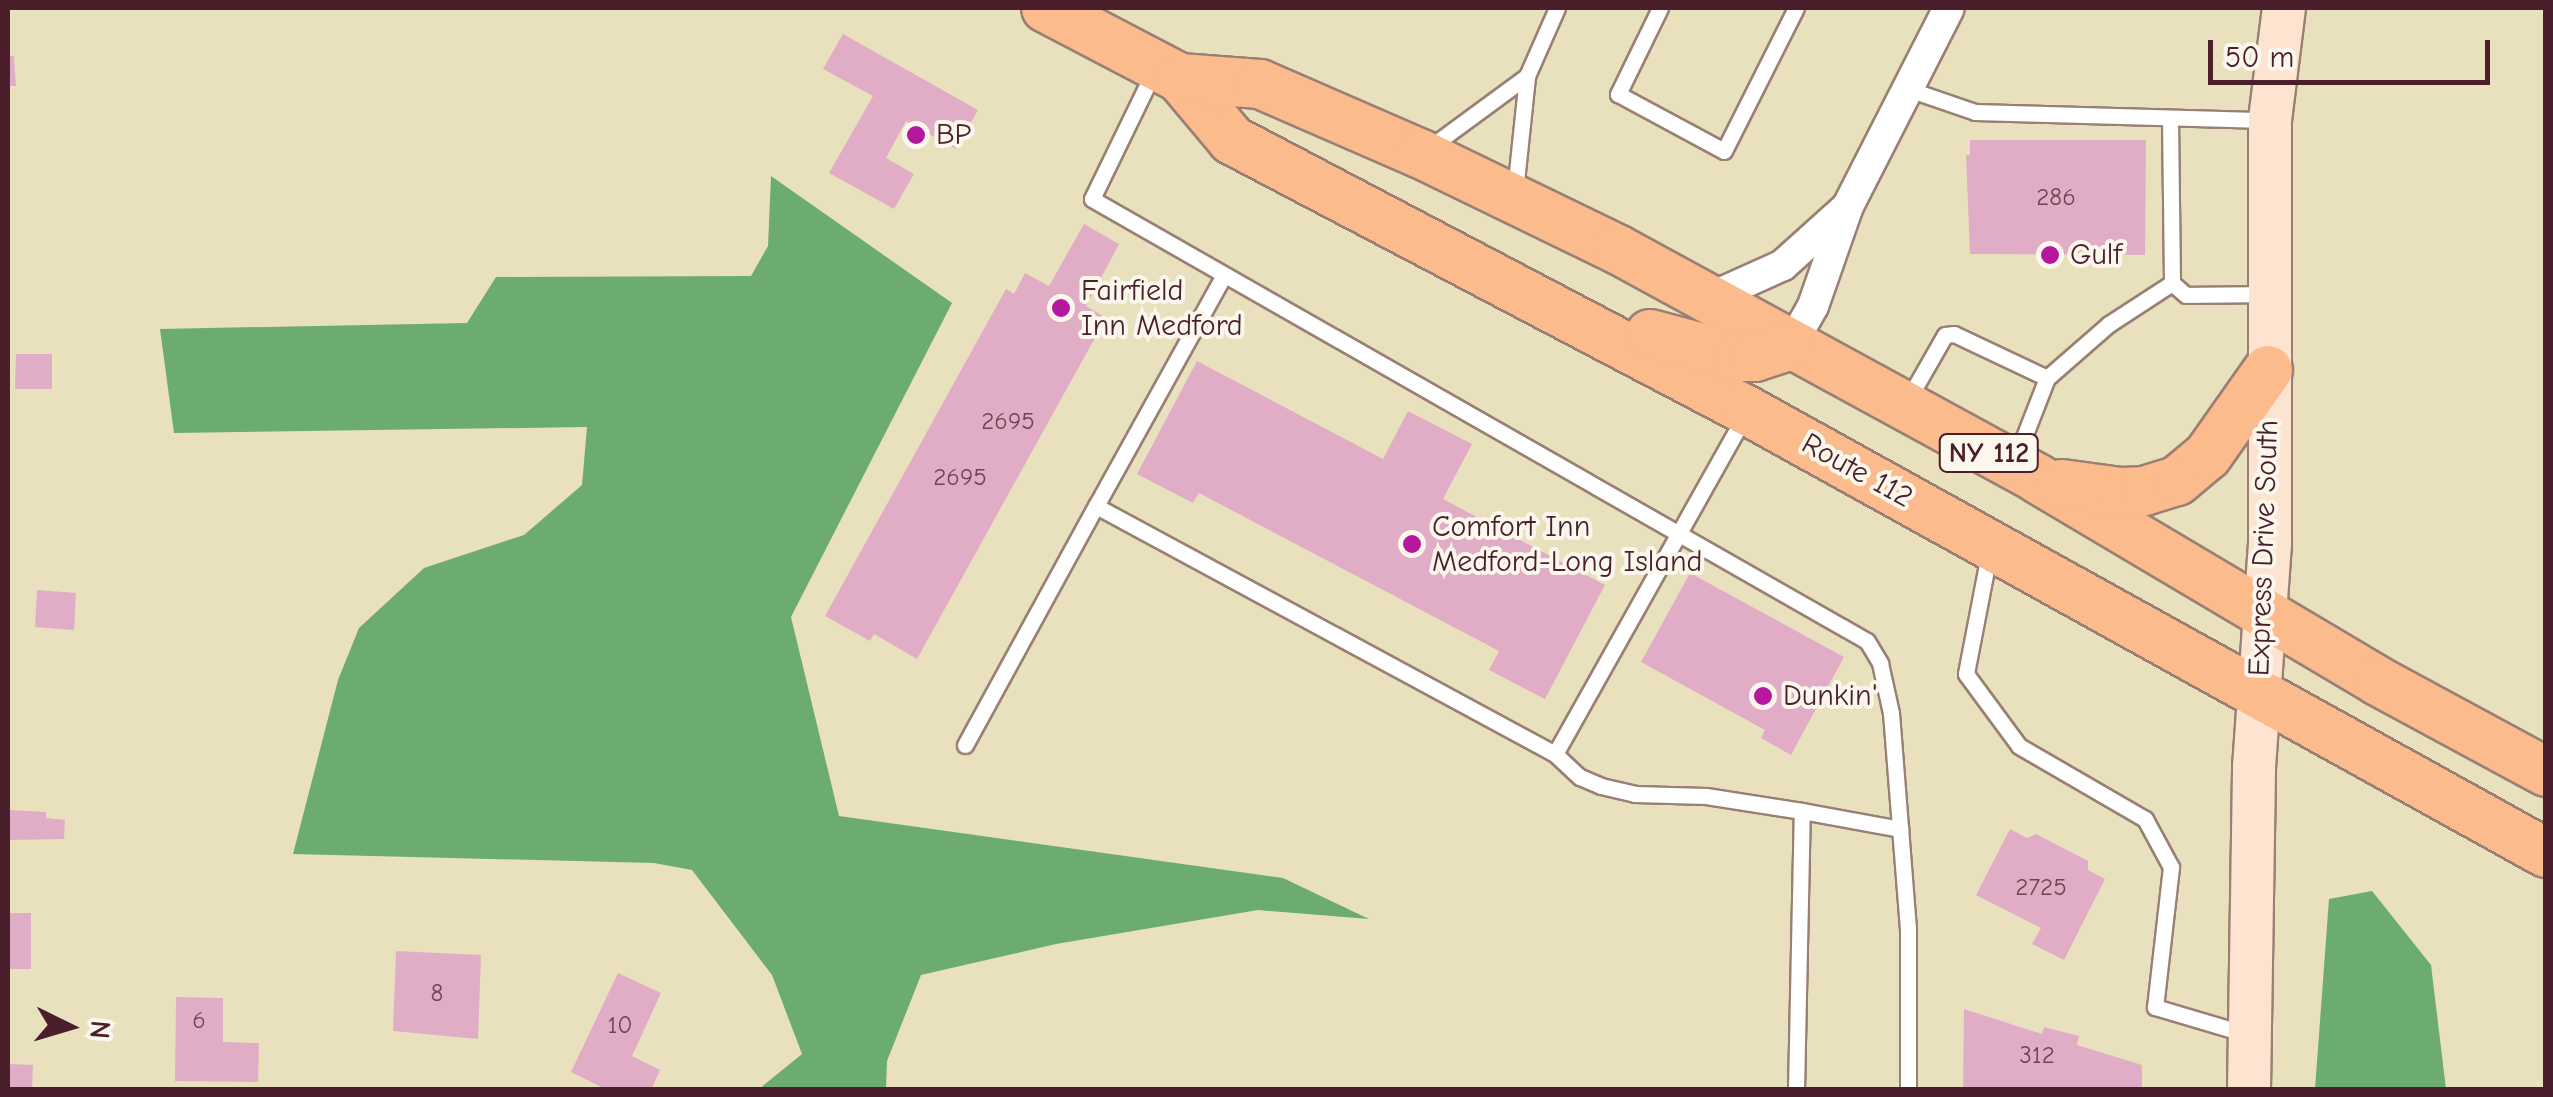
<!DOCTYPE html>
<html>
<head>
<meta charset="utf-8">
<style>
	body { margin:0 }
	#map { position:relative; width:2553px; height:1097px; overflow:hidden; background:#e9e1bd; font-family:"Comic Neue",sans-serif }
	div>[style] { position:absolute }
	.forest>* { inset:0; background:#6cac6f }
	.building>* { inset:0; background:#e1adc6 }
	.roads { filter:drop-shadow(2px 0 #9a8074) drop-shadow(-2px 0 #9a8074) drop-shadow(0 2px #9a8074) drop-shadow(0 -2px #9a8074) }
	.lane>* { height:15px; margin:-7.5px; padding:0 7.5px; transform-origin:7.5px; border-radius:7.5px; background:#fff }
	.street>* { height:30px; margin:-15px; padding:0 15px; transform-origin:15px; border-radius:15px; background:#fff }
	.secondary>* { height:42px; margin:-21px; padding:0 21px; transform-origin:21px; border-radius:21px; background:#fde4d1 }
	.primary>* { height:48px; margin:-24px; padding:0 24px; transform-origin:24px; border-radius:24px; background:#fbbb8d }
	.dots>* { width:28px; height:28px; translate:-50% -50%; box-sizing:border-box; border:5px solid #fbf7ec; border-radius:50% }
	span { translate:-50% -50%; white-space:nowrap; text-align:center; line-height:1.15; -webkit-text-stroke:8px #fbf7ec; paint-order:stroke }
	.number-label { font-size:25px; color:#704252 }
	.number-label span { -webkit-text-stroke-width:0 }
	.shield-label span { padding:2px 8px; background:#fbf7ec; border:2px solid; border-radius:8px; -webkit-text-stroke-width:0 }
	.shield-label { font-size:28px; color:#4a1f2b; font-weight:700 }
	.poi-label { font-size:30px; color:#4a1f2b }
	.left { translate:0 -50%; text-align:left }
	.street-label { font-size:30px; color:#4a1f2b }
	.frame { position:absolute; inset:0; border:10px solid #4a1f2b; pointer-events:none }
	.north { position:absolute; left:20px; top:977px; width:100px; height:100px; -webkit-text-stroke:8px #fbf7ec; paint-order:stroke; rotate:95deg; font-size:28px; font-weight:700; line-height:40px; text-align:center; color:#4a1f2b }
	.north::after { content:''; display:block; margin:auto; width:35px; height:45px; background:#4a1f2b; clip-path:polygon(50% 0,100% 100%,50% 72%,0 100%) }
	.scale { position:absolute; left:2208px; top:40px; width:282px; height:45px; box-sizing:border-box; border:5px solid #4a1f2b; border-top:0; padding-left:12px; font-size:30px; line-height:35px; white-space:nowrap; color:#4a1f2b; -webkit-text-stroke:8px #fbf7ec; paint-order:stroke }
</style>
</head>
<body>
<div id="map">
	<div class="forest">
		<div style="clip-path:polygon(771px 176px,952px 303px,791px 617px,839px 816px,1283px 878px,1369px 919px,1258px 910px,1056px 944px,921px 975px,887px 1061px,886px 1089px,759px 1089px,802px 1054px,772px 975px,692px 870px,654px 863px,293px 854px,338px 680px,359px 628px,424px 568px,524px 535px,582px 485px,587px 427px,174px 433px,160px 329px,467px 323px,496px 277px,751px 276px,768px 246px)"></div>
		<div style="clip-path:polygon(2372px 891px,2431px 965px,2446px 1089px,2315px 1089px,2329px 899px)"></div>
	</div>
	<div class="building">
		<div style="clip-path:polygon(843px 34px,978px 110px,956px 149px,906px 121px,886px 158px,914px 174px,894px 209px,829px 173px,873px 96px,823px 69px)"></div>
		<div style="clip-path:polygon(8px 56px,14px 56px,16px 86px,8px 86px)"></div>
		<div style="clip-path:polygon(1970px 140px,2146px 140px,2145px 255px,1970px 254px,1966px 155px,1970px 155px)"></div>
		<div style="clip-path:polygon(1084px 224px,1119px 244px,1086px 306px,1106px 318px,917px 659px,874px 634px,870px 641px,825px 616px,1006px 289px,1014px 294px,1025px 273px,1049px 286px)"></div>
		<div style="clip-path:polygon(16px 354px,52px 354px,52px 389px,15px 389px)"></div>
		<div style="clip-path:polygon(1197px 361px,1383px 459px,1408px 411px,1472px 444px,1443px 499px,1605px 585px,1545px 699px,1489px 670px,1499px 651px,1199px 493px,1193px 503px,1137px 474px)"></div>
		<div style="clip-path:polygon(1690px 573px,1844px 657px,1791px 755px,1761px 738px,1765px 730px,1641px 662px)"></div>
		<div style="clip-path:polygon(37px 590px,76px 593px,74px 630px,35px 627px)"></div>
		<div style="clip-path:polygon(10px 810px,46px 812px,46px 818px,65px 820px,64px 839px,8px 840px)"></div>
		<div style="clip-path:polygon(2010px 829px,2027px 838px,2036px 834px,2088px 861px,2088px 870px,2105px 879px,2064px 960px,2032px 944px,2041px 928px,1976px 895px)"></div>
		<div style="clip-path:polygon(8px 913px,31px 913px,31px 969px,8px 969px)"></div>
		<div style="clip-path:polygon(396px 951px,481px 955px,478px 1039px,393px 1031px)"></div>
		<div style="clip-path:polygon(618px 973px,661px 993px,632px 1056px,660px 1070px,651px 1090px,607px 1090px,571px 1072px)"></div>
		<div style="clip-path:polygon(176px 997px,223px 998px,223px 1042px,259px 1043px,258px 1082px,175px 1081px)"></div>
		<div style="clip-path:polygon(1964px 1009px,2042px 1034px,2044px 1027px,2079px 1036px,2077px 1045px,2142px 1065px,2142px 1090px,1963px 1090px)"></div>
		<div style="clip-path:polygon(8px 1064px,33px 1065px,32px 1090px,8px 1090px)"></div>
	</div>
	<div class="roads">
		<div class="lane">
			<div style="left:1660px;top:8px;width:96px;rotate:116deg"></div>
			<div style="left:1618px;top:94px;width:120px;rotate:28.3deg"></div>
			<div style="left:1724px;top:151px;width:160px;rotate:-63.3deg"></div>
			<div style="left:1155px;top:69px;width:144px;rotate:115.9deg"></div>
			<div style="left:1092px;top:199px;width:892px;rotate:29.7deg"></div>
			<div style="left:1867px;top:641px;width:26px;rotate:59deg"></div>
			<div style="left:1880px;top:663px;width:51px;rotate:77.6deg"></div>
			<div style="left:1891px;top:713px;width:217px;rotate:85.5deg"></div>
			<div style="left:1908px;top:929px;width:161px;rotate:90deg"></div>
			<div style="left:1908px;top:89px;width:71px;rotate:18.9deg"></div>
			<div style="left:1975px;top:112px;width:291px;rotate:1.6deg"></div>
			<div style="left:2170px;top:118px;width:165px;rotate:89.3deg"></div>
			<div style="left:2172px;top:283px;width:18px;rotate:41deg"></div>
			<div style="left:2186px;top:295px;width:82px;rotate:-0.7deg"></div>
			<div style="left:1429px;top:148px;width:122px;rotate:-36.3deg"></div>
			<div style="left:1515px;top:191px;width:116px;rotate:-84deg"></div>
			<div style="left:1527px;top:76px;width:74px;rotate:-66.2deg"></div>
			<div style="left:1224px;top:275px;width:264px;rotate:119deg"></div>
			<div style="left:1096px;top:506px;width:522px;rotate:28.38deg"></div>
			<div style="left:1555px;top:754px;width:390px;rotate:-60.7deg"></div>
			<div style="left:1906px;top:403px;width:78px;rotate:-60.2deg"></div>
			<div style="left:1945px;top:335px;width:9px;rotate:-6deg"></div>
			<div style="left:1954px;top:334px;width:103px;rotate:25.3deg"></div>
			<div style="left:2015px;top:460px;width:88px;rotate:-68.7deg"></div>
			<div style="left:2047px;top:378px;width:82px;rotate:-41.1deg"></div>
			<div style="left:2109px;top:324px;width:75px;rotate:-33.1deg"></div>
			<div style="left:1989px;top:554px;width:122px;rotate:100.9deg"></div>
			<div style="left:1966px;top:674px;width:89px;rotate:53.6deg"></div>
			<div style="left:2019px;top:746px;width:146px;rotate:30.1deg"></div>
			<div style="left:2145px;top:819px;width:55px;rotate:61.6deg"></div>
			<div style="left:2171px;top:867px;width:141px;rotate:96.5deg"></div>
			<div style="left:2155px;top:1007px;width:95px;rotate:16.5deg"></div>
			<div style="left:965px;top:745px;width:273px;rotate:-61.3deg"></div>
			<div style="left:1555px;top:754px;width:34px;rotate:43deg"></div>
			<div style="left:1580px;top:777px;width:23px;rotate:23deg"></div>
			<div style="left:1601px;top:786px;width:35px;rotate:13deg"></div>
			<div style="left:1635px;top:794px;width:71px;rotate:1.6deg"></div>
			<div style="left:1706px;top:796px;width:97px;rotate:8.9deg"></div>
			<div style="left:1796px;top:1090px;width:279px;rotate:-88.8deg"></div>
			<div style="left:1802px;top:811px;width:100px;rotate:10.4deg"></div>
		</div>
		<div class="street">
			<div style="left:1710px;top:298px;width:80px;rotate:-24.3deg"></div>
			<div style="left:1783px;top:265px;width:85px;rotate:-42.1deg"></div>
			<div style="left:1791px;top:345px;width:45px;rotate:-60.6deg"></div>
			<div style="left:1813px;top:306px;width:106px;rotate:-70.7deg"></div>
			<div style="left:1848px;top:206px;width:222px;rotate:-63deg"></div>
		</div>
		<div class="secondary">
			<div style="left:2249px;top:1090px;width:323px;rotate:-89.1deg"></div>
			<div style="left:2254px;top:767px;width:225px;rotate:-85.9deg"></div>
			<div style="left:2270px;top:543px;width:423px;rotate:-90deg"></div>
			<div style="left:2270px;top:120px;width:113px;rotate:-82.9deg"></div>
		</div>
		<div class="primary">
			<div style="left:1046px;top:8px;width:151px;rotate:27.6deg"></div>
			<div style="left:1180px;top:78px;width:81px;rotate:50deg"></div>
			<div style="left:1232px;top:140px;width:583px;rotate:27.71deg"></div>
			<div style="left:1748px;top:411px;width:912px;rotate:28.98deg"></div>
			<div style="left:1180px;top:78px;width:80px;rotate:4.3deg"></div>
			<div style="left:1260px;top:84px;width:176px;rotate:23.5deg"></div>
			<div style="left:1421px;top:154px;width:218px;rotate:25.9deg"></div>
			<div style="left:1617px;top:249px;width:480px;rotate:28.6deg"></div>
			<div style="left:2038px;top:479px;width:395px;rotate:30.7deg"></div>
			<div style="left:2378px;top:681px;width:191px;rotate:28.4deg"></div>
			<div style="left:1650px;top:334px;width:89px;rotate:15deg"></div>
			<div style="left:1736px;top:357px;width:19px"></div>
			<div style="left:1755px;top:357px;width:38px;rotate:-18deg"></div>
			<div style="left:2062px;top:484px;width:59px;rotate:7.9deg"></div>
			<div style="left:2120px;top:492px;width:24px;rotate:-2deg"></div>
			<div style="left:2144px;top:491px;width:34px;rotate:-17deg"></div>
			<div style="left:2177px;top:481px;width:40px;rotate:-40deg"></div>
			<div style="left:2208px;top:455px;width:104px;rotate:-54.8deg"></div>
		</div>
	</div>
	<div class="dots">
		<div style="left:916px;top:135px;background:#b5179e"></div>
		<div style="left:2050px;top:255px;background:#b5179e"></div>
		<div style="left:1061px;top:308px;background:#b5179e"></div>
		<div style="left:1412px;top:544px;background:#b5179e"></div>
		<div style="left:1763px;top:696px;background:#b5179e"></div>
	</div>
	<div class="number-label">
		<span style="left:2056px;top:197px">286</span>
		<span style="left:1008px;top:421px">2695</span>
		<span style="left:960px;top:477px">2695</span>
		<span style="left:2041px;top:887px">2725</span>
		<span style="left:437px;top:993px">8</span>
		<span style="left:199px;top:1020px">6</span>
		<span style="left:620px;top:1025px">10</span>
		<span style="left:2037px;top:1055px">312</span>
	</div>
	<div class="shield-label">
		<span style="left:1989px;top:453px">NY 112</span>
	</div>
	<div class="poi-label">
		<span class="left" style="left:936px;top:135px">BP</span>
		<span class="left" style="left:2070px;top:255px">Gulf</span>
		<span class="left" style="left:1081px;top:308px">Fairfield<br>Inn Medford</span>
		<span class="left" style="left:1432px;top:544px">Comfort Inn<br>Medford-Long Island</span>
		<span class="left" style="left:1783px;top:696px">Dunkin'</span>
	</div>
	<div class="street-label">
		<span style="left:1857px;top:471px;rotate:29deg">Route 112</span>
		<span style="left:2264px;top:548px;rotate:-88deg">Express Drive South</span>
	</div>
	<div class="frame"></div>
	<div class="north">N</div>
	<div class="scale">50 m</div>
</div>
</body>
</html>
